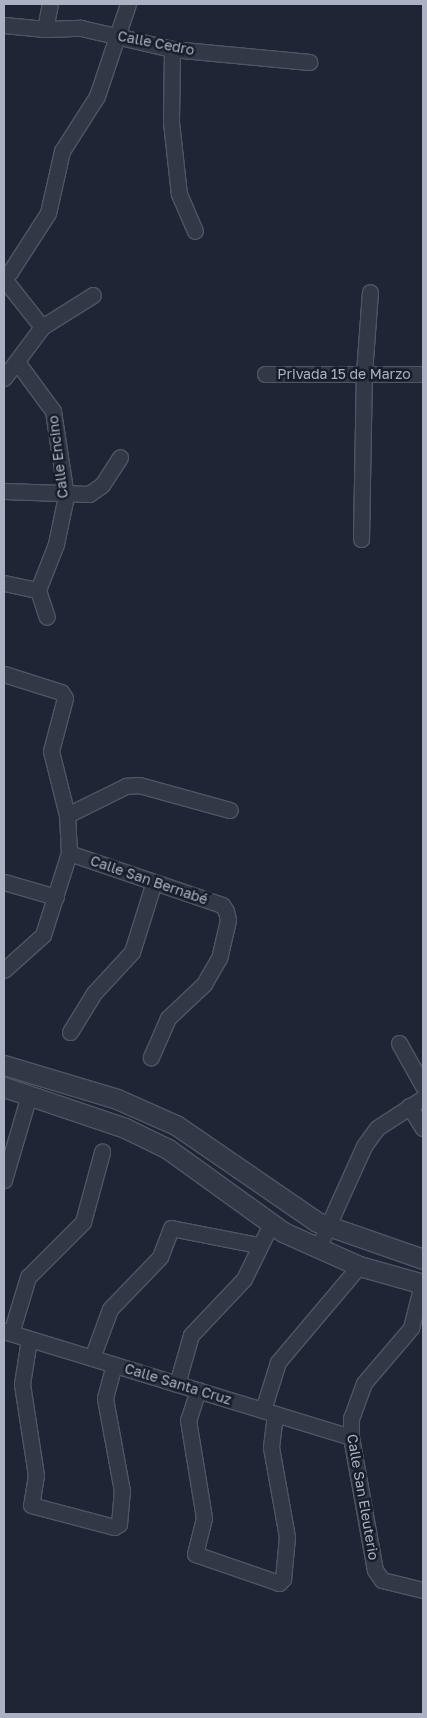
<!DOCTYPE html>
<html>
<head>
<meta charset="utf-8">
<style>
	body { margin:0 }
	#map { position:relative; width:427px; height:1718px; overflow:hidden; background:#1e2635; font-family:"Golos Text",sans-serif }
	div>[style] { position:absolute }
	.roads { filter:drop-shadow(1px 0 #4f5564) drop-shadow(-1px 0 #4f5564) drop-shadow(0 1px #4f5564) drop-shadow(0 -1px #4f5564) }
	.minor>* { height:15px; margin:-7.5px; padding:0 7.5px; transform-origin:7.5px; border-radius:7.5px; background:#323845 }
	.tertiary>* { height:19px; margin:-9.5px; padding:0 9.5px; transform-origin:9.5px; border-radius:9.5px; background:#323845 }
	span { translate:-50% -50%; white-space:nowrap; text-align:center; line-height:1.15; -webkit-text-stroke:5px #181d2a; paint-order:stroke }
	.street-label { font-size:14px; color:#abb2c3 }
	.frame { position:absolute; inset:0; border:5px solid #abb2c3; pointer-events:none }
</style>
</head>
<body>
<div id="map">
	<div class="roads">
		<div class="minor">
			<div style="left:4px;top:25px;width:41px;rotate:5.6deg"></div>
			<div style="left:45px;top:29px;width:36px;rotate:-2deg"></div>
			<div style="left:81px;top:28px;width:93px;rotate:13deg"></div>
			<div style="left:172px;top:49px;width:138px;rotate:5.4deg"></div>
			<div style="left:45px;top:29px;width:25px;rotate:-79deg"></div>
			<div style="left:172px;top:49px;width:73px;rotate:90.8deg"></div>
			<div style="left:171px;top:122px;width:72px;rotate:83.7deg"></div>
			<div style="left:179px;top:194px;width:40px;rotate:66.6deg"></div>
			<div style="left:4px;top:275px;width:7px;rotate:-27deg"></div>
			<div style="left:10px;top:272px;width:70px;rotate:-57.2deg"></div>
			<div style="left:48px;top:213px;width:64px;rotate:-77.3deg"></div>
			<div style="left:62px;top:151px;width:65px;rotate:-57.5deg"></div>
			<div style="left:97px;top:96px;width:97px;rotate:-71.4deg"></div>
			<div style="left:4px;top:279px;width:61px;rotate:51.6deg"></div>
			<div style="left:17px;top:362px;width:61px;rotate:53.7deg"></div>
			<div style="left:53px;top:411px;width:86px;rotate:81.3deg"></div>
			<div style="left:66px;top:496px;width:49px;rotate:101.8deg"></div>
			<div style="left:56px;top:544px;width:49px;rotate:111.4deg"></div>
			<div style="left:265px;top:374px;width:158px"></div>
			<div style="left:4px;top:378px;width:64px;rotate:-53.3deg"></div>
			<div style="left:42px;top:327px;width:60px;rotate:-32.1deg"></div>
			<div style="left:4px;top:491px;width:85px;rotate:2deg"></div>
			<div style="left:89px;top:494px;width:16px;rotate:-35deg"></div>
			<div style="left:102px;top:485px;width:33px;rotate:-57deg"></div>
			<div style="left:361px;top:539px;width:166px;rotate:-89deg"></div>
			<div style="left:364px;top:373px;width:81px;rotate:-85.8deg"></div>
			<div style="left:4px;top:583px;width:35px;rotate:12deg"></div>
			<div style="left:38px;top:590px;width:28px;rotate:72deg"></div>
			<div style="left:4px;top:674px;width:60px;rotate:17.5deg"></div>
			<div style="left:61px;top:692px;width:7px;rotate:56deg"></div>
			<div style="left:65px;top:698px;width:55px;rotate:104.8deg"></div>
			<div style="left:51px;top:751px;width:66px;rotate:76deg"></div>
			<div style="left:67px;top:815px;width:38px;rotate:87deg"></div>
			<div style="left:69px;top:853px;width:86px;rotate:107.6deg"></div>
			<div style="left:43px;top:935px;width:52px;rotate:138.1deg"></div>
			<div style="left:67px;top:815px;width:66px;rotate:-26.2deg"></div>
			<div style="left:126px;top:786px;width:13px;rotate:-4deg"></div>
			<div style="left:139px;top:785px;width:94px;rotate:15.4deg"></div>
			<div style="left:69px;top:853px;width:162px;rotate:18.8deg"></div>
			<div style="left:222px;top:905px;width:7px;rotate:56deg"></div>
			<div style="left:226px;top:911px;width:9px;rotate:77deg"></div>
			<div style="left:228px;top:920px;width:39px;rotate:103deg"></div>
			<div style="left:219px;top:958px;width:30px;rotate:120deg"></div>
			<div style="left:204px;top:984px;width:50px;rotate:136.6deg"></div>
			<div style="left:168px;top:1018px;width:43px;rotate:113.6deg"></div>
			<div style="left:4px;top:882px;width:54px;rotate:16.1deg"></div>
			<div style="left:70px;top:1032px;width:46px;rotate:-58.4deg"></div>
			<div style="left:94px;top:993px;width:56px;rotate:-47.2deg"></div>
			<div style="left:132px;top:952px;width:73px;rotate:-72.6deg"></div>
			<div style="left:399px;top:1043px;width:49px;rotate:60.8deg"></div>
			<div style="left:409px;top:1106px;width:26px;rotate:58deg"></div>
			<div style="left:4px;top:1180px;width:89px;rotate:-73.6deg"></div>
			<div style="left:318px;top:1248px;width:112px;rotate:-65.7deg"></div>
			<div style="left:364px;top:1146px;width:22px;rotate:-54deg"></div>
			<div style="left:377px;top:1128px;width:55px;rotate:-33.1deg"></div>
			<div style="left:422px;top:1284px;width:45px;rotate:104deg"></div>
			<div style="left:411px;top:1328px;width:72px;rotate:130.5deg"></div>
			<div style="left:364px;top:1383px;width:37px;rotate:110deg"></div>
			<div style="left:351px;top:1418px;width:19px;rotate:90deg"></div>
			<div style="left:351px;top:1437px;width:135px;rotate:79.8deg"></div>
			<div style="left:375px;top:1570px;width:12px;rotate:55deg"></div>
			<div style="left:382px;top:1580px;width:42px;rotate:13.7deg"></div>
			<div style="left:4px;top:1331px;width:363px;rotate:17deg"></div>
			<div style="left:11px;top:1333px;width:59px;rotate:-73.1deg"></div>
			<div style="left:28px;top:1277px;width:78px;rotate:-45deg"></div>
			<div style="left:83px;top:1222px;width:73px;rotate:-74.8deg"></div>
			<div style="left:29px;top:1339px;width:46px;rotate:98.8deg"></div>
			<div style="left:22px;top:1384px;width:92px;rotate:81.3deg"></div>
			<div style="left:36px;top:1475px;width:30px;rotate:99deg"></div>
			<div style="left:31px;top:1505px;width:86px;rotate:14.8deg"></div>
			<div style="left:114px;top:1527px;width:6px;rotate:-31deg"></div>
			<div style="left:119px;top:1524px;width:33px;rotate:-85deg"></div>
			<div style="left:122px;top:1491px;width:95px;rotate:-100.4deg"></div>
			<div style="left:105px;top:1398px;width:34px;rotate:-75deg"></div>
			<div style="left:92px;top:1358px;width:52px;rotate:-69.8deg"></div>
			<div style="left:110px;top:1309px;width:72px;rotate:-46.1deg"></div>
			<div style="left:160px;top:1257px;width:31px;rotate:-69deg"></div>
			<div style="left:171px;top:1228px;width:89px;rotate:11.1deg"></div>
			<div style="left:177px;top:1384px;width:51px;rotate:-74.1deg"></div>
			<div style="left:191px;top:1335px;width:77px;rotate:-46.6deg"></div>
			<div style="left:244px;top:1279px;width:61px;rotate:-63.9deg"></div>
			<div style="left:198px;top:1390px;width:32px;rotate:108deg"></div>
			<div style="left:188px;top:1420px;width:99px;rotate:80.7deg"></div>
			<div style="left:204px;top:1518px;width:37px;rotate:104deg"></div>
			<div style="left:195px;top:1554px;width:89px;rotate:19deg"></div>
			<div style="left:279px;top:1583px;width:6px;rotate:-45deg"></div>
			<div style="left:283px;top:1579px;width:42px;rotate:-84.6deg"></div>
			<div style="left:287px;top:1537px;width:91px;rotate:-100.1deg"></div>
			<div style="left:271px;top:1447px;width:33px;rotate:-83deg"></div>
			<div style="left:263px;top:1410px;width:50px;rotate:-72.6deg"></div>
			<div style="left:278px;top:1362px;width:126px;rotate:-49.8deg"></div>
		</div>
		<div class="tertiary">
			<div style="left:4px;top:1065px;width:118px;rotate:16.7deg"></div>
			<div style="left:117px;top:1099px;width:64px;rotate:23.8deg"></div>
			<div style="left:176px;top:1125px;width:171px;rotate:34.5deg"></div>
			<div style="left:317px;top:1222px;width:112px;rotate:19.2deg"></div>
			<div style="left:4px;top:1087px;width:128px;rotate:18.7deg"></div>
			<div style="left:125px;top:1128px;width:48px;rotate:26deg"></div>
			<div style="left:168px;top:1149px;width:142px;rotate:35.8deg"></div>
			<div style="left:283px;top:1232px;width:83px;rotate:24.1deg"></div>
			<div style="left:359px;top:1266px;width:66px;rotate:15.7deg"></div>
		</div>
	</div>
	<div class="street-label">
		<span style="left:156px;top:43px;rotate:11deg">Calle Cedro</span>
		<span style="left:344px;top:374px">Privada 15 de Marzo</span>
		<span style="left:58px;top:457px;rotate:-97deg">Calle Encino</span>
		<span style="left:149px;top:880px;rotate:19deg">Calle San Bernabé</span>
		<span style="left:178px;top:1384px;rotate:17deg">Calle Santa Cruz</span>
		<span style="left:363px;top:1497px;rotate:80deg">Calle San Eleuterio</span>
	</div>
	<div class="frame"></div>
</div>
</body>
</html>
